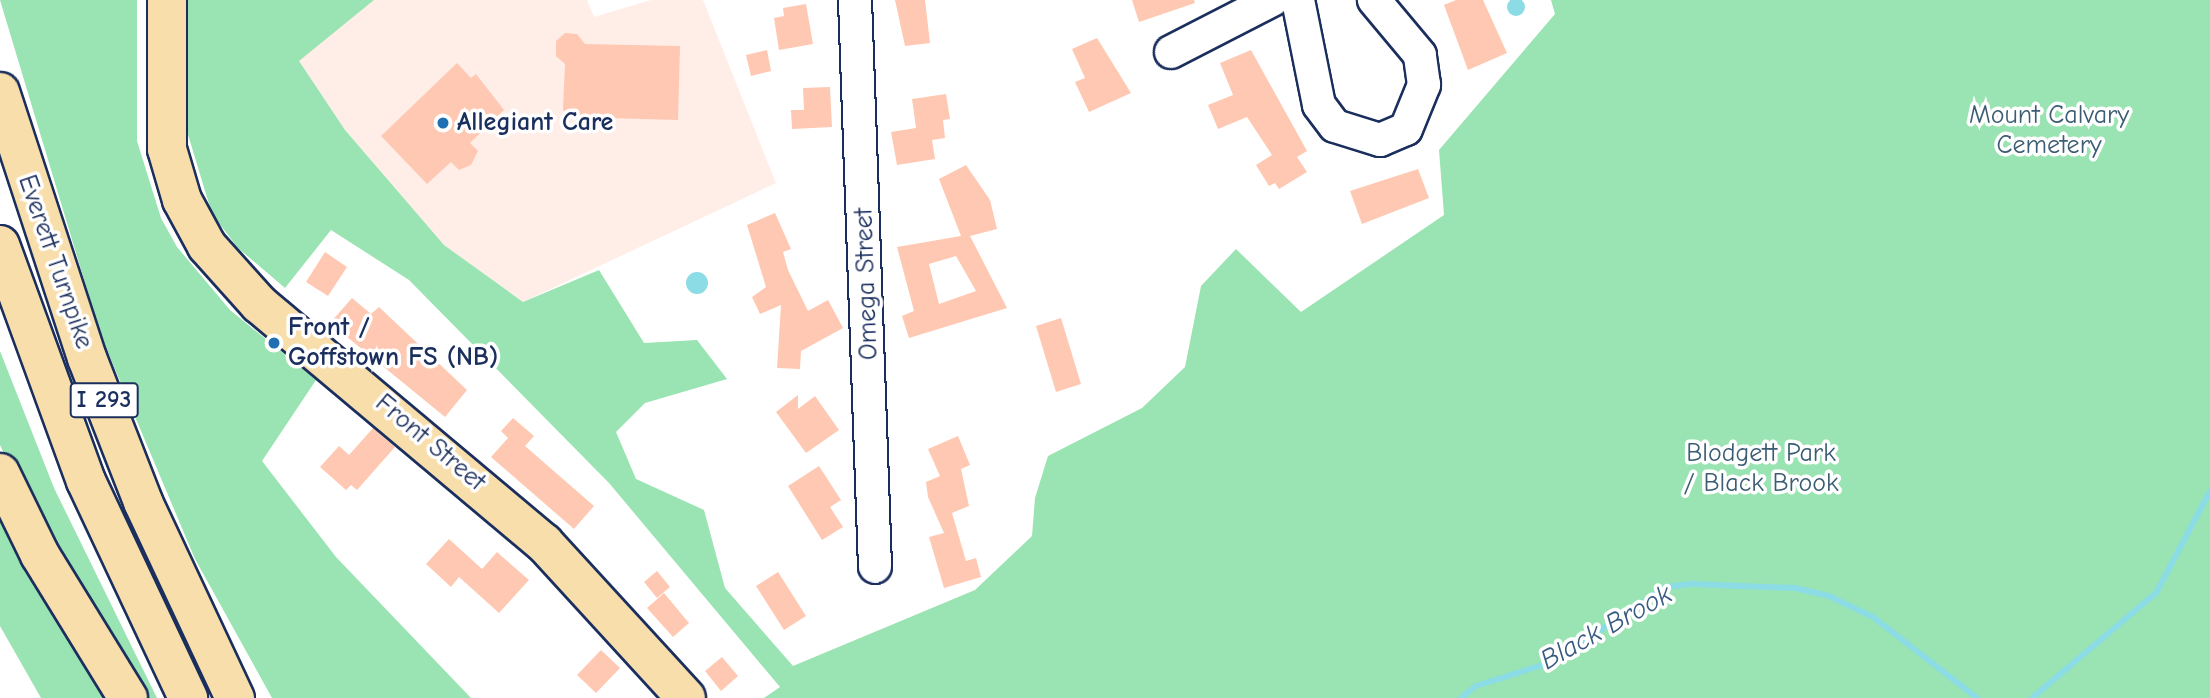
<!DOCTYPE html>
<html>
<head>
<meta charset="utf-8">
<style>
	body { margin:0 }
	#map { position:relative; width:2210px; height:698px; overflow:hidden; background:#fff; font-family:"Comic Neue",sans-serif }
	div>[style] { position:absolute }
	.built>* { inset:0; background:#ffeee8 }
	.green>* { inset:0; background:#9ae3b2 }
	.water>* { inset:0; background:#8bdce5 }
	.round { border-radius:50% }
	.stream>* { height:6px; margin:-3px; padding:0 3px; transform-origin:3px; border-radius:3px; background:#8bdce5 }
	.building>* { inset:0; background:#ffc8b2 }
	.roads { filter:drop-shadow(2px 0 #1b2f5e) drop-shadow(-2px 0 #1b2f5e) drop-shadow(0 2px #1b2f5e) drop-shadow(0 -2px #1b2f5e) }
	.minor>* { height:32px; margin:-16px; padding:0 16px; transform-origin:16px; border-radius:16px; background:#fff }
	.major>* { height:38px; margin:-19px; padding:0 19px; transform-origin:19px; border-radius:19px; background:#f8deab }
	.highway>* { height:38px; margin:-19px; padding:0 19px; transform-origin:19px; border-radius:19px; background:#f8deab }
	.dots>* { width:19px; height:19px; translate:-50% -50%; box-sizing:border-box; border:4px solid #fff; border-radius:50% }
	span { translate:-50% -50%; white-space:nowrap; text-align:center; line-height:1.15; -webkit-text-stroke:7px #fff; paint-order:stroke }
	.shield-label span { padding:2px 5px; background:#fff; border:2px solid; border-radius:5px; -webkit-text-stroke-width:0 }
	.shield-label { font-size:24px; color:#1b2f5e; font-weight:700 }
	.park-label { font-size:26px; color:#3b5c73 }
	.poi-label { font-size:26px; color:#1b2f5e; font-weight:700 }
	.left { translate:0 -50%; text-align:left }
	.street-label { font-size:26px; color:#1b2f5e }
	.water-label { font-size:28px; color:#375a80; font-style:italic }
</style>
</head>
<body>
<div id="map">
	<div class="built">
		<div style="clip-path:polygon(374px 0,587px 0,594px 17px,651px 0,703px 0,776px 183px,523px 302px,444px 245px,345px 130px,298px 61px)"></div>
	</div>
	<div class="green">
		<div style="clip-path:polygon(0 0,137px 0,137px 141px,161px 218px,177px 247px,230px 310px,316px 380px,262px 461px,336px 557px,471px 698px,272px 698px,195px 559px,101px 336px)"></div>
		<div style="clip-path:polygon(188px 0,374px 0,299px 61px,345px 130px,444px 245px,523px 302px,599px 270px,644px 343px,697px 340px,727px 379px,645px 403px,616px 432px,636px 479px,704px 510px,725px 588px,793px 666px,975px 590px,1032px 536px,1035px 498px,1048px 456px,1142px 408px,1185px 367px,1201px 286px,1236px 249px,1301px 312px,1444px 215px,1439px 150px,1555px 14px,1551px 0,2210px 0,2210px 698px,764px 698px,780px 687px,609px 483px,409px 280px,331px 230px,285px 288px,238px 248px,212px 214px,183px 118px)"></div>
		<div style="clip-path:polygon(0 351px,54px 488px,157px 698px,144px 698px,39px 528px,0 445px)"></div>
		<div style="clip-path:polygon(0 504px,112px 698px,41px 698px,0 626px)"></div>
	</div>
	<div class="water">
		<div class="round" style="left:1507px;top:-2px;width:18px;height:18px"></div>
		<div class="round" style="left:686px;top:272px;width:22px;height:22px"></div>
	</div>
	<div class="stream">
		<div style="left:1461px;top:698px;width:19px;rotate:-39deg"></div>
		<div style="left:1476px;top:686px;width:80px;rotate:-17.5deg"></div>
		<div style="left:1552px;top:662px;width:136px;rotate:-33.3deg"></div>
		<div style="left:1666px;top:587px;width:26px;rotate:-7deg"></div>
		<div style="left:1692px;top:584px;width:103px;rotate:2.2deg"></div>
		<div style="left:1795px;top:588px;width:35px;rotate:13deg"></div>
		<div style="left:1829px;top:596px;width:49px;rotate:25.5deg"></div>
		<div style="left:1873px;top:617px;width:132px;rotate:37.9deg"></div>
		<div style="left:2032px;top:698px;width:162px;rotate:-40.3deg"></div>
		<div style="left:2156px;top:593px;width:115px;rotate:-62.1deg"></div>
	</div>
	<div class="building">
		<div style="clip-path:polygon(895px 0,925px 0,930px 43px,905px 46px)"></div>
		<div style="clip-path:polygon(1132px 0,1194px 0,1195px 3px,1139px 22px)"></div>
		<div style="clip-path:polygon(1456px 0,1483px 0,1507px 53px,1468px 70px,1444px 5px)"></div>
		<div style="clip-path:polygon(806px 4px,813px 44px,779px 50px,774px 18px,784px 16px,783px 8px)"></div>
		<div style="clip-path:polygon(565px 33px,577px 34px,585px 44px,680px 46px,678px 120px,570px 117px,563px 110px,565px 64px,556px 56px,556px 41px)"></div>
		<div style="clip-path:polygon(1097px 38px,1131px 93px,1089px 112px,1075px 82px,1085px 78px,1072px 49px)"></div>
		<div style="clip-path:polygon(767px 50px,771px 71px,751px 76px,746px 55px)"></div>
		<div style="clip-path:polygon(1251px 50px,1307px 151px,1297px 157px,1307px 172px,1279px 189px,1275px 183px,1269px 186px,1256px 165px,1272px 155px,1247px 117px,1218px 129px,1208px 105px,1233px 95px,1220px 63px)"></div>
		<div style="clip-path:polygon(457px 63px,471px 78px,476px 74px,504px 110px,470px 143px,478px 151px,471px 165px,459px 170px,451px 162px,427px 184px,381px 136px)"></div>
		<div style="clip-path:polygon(830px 87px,832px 127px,792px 129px,791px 110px,804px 110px,803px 88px)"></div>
		<div style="clip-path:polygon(946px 94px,950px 119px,943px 120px,945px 138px,932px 140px,935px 159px,897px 165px,891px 132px,916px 128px,912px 99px)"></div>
		<div style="clip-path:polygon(evenodd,966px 165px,990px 200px,997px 229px,970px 236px,1007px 308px,909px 338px,902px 316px,914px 311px,897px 247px,961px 236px,939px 179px,966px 165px,956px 256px,976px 291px,939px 304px,929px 264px,956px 256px)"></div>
		<div style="clip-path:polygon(1418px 169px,1429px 198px,1362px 224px,1350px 191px)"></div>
		<div style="clip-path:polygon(775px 213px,791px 249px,783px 252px,788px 270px,808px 311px,828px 300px,843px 328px,801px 351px,800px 369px,777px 368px,781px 305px,760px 314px,752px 297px,766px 287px,747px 225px)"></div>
		<div style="clip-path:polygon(325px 252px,347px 267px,328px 296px,306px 282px)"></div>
		<div style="clip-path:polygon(352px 298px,371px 314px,379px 307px,467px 390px,445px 417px,330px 323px)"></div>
		<div style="clip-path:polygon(1061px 318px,1081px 384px,1056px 392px,1036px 326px)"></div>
		<div style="clip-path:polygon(798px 395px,798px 409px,815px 396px,839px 430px,806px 453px,776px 412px)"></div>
		<div style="clip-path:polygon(513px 418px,534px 436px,525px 446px,594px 506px,574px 529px,491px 457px,508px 438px,501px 431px)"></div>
		<div style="clip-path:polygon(373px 428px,395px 447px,357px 490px,351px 485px,346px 490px,320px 467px,339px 446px,349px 455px)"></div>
		<div style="clip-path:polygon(958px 436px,970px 465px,961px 469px,969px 506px,952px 513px,966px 561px,976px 558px,981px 577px,944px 588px,929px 537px,944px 533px,928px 497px,926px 482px,940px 476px,928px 449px)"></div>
		<div style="clip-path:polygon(819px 466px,841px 500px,830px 507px,843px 527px,822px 540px,788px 486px)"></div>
		<div style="clip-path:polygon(449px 539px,482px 569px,497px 552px,529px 580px,499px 613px,459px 577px,451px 587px,426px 564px)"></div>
		<div style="clip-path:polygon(657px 571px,670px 587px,657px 598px,644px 582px)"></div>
		<div style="clip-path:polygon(778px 572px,806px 616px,784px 630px,756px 586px)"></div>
		<div style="clip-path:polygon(664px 593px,689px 623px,673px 637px,647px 608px)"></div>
		<div style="clip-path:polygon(601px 650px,620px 668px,596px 693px,577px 675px)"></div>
		<div style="clip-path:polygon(722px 657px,738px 676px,721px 691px,705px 671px)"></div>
	</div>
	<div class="roads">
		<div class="minor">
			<div style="left:855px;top:0;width:567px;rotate:87.98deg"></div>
			<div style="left:1298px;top:0;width:107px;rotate:78.7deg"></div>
			<div style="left:1319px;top:105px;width:26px;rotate:53deg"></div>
			<div style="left:1335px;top:126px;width:47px;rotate:17.3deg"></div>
			<div style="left:1380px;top:140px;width:28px;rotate:-23deg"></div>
			<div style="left:1406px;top:129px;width:48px;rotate:-67.8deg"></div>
			<div style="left:1424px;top:85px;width:30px;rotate:-98deg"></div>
			<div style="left:1420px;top:55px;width:72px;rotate:-129.9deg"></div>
			<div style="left:1171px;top:52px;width:114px;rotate:-27.2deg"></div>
		</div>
		<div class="major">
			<div style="left:167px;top:0;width:149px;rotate:90deg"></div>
			<div style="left:167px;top:149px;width:53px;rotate:73.6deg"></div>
			<div style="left:182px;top:200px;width:52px;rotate:61.5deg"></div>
			<div style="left:207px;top:246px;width:78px;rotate:48.1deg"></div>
			<div style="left:259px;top:304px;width:372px;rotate:40deg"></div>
			<div style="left:544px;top:543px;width:210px;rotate:47.5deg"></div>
		</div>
		<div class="highway">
			<div style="left:0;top:92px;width:280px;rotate:71.9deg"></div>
			<div style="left:87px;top:358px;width:155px;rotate:68.7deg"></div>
			<div style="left:143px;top:502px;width:217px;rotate:64.9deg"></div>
			<div style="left:0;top:245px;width:251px;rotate:70deg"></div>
			<div style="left:86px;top:481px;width:240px;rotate:64.8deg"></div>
			<div style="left:0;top:473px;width:91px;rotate:64deg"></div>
			<div style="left:40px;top:555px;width:168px;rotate:58.4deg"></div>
		</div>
	</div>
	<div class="dots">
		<div style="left:443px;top:123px;background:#1f6fb2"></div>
		<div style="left:274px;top:343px;background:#1f6fb2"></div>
	</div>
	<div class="shield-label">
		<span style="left:104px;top:400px">I 293</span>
	</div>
	<div class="park-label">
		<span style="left:2049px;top:131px">Mount Calvary<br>Cemetery</span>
		<span style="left:1761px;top:469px">Blodgett Park<br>/ Black Brook</span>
	</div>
	<div class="poi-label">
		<span class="left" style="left:457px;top:123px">Allegiant Care</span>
		<span class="left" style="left:288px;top:343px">Front /<br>Goffstown FS (NB)</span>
	</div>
	<div class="street-label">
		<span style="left:55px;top:262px;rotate:71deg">Everett Turnpike</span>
		<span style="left:867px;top:284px;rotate:-92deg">Omega Street</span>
		<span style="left:430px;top:443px;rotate:40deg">Front Street</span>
	</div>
	<div class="water-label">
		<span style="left:1606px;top:627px;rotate:-29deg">Black Brook</span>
	</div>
</div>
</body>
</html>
